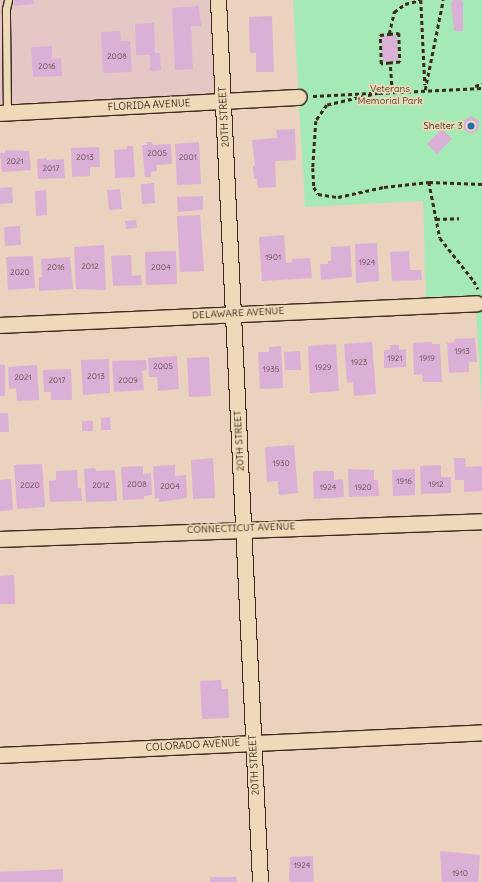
<!DOCTYPE html>
<html>
<head>
<meta charset="utf-8">
<style>
	body { margin:0 }
	#map { position:relative; width:482px; height:882px; overflow:hidden; background:#ead2be; font-family:Delius,sans-serif }
	div>[style] { position:absolute }
	.built>* { inset:0; background:#e5c8c5 }
	.green>* { inset:0; background:#a5eab6 }
	.building>* { inset:0; background:#dab0d6 }
	.path>* { height:2.5px; margin-top:-1.25px; transform-origin:0; background:repeating-linear-gradient(90deg,#3b2a1e 0 4px,transparent 0 7px) }
	.roads { filter:drop-shadow(1px 0 #3b2a1e) drop-shadow(-1px 0 #3b2a1e) drop-shadow(0 1px #3b2a1e) drop-shadow(0 -1px #3b2a1e) }
	.lane>* { height:7px; margin:-3.5px; padding:0 3.5px; transform-origin:3.5px; border-radius:3.5px; background:#eedab8 }
	.street>* { height:15px; margin:-7.5px; padding:0 7.5px; transform-origin:7.5px; border-radius:7.5px; background:#eedab8 }
	.dots>* { width:11px; height:11px; translate:-50% -50%; box-sizing:border-box; border:2px solid #eedab8; border-radius:50% }
	span { translate:-50% -50%; white-space:nowrap; text-align:center; line-height:1.15; -webkit-text-stroke:3.5px #eedab8; paint-order:stroke }
	.number-label { font-size:8px; color:#634c4c }
	.number-label span { -webkit-text-stroke-width:0 }
	.park-label { font-size:10px; color:#4b4735 }
	.street-label { font-size:10px; color:#3b2a1e }
	.poi-label { font-size:10px; color:#3b2a1e }
	.right { translate:-100% -50%; text-align:right }
</style>
</head>
<body>
<div id="map">
	<div class="built">
		<div style="clip-path:polygon(0 0,209px 0,215px 94px,0 104px)"></div>
	</div>
	<div class="green">
		<div style="clip-path:polygon(293px 0,482px 0,482px 405px,475px 295px,426px 297px,423px 201px,305px 207px)"></div>
	</div>
	<div class="building">
		<div style="clip-path:polygon(14px 0,33px 0,34px 4px,14px 6px)"></div>
		<div style="clip-path:polygon(453px 0,461px 0,463px 3px,463px 31px,454px 31px,451px 4px)"></div>
		<div style="clip-path:polygon(199px 6px,201px 26px,191px 26px,193px 69px,175px 70px,172px 8px)"></div>
		<div style="clip-path:polygon(272px 16px,274px 72px,256px 72px,256px 53px,250px 53px,249px 17px)"></div>
		<div style="clip-path:polygon(154px 23px,155px 53px,160px 53px,161px 70px,150px 71px,150px 55px,136px 55px,135px 24px)"></div>
		<div style="clip-path:polygon(120px 31px,121px 41px,130px 41px,132px 72px,103px 73px,101px 32px)"></div>
		<div style="clip-path:polygon(397px 35px,398px 61px,383px 62px,381px 36px)"></div>
		<div style="clip-path:polygon(52px 46px,52px 59px,61px 58px,62px 76px,33px 77px,31px 47px)"></div>
		<div style="clip-path:polygon(471px 116px,479px 121px,478px 130px,471px 134px,464px 130px,464px 121px)"></div>
		<div style="clip-path:polygon(295px 129px,296px 160px,275px 161px,276px 187px,258px 188px,257px 179px,254px 179px,253px 166px,255px 166px,252px 140px,277px 138px,276px 130px)"></div>
		<div style="clip-path:polygon(442px 129px,452px 139px,437px 154px,427px 144px)"></div>
		<div style="clip-path:polygon(146px 142px,152px 142px,153px 145px,171px 144px,172px 164px,156px 165px,157px 171px,151px 172px,151px 177px,145px 177px,142px 145px,147px 145px)"></div>
		<div style="clip-path:polygon(199px 142px,201px 184px,177px 185px,175px 144px)"></div>
		<div style="clip-path:polygon(127px 146px,133px 146px,135px 177px,115px 178px,114px 150px,127px 149px)"></div>
		<div style="clip-path:polygon(99px 147px,100px 167px,90px 167px,90px 176px,72px 177px,71px 148px)"></div>
		<div style="clip-path:polygon(5px 150px,29px 151px,31px 170px,2px 172px,0 153px,5px 153px)"></div>
		<div style="clip-path:polygon(47px 158px,47px 160px,64px 159px,65px 178px,38px 179px,37px 159px)"></div>
		<div style="clip-path:polygon(154px 183px,155px 203px,142px 204px,141px 184px)"></div>
		<div style="clip-path:polygon(12px 187px,13px 203px,0 204px,0 188px)"></div>
		<div style="clip-path:polygon(120px 189px,122px 209px,109px 210px,107px 190px)"></div>
		<div style="clip-path:polygon(46px 190px,47px 215px,36px 216px,35px 191px)"></div>
		<div style="clip-path:polygon(203px 196px,203px 210px,178px 212px,177px 197px)"></div>
		<div style="clip-path:polygon(200px 215px,204px 271px,180px 272px,177px 216px)"></div>
		<div style="clip-path:polygon(136px 220px,137px 228px,126px 229px,125px 221px)"></div>
		<div style="clip-path:polygon(20px 226px,21px 245px,5px 246px,4px 227px)"></div>
		<div style="clip-path:polygon(284px 235px,286px 263px,292px 262px,292px 259px,310px 258px,312px 278px,262px 281px,259px 237px)"></div>
		<div style="clip-path:polygon(377px 243px,379px 281px,356px 283px,355px 244px)"></div>
		<div style="clip-path:polygon(104px 245px,106px 290px,76px 289px,74px 247px)"></div>
		<div style="clip-path:polygon(350px 246px,352px 277px,321px 280px,320px 264px,328px 264px,328px 261px,331px 261px,331px 247px)"></div>
		<div style="clip-path:polygon(176px 251px,177px 284px,146px 285px,145px 252px)"></div>
		<div style="clip-path:polygon(409px 251px,410px 270px,421px 270px,422px 280px,392px 281px,390px 252px)"></div>
		<div style="clip-path:polygon(131px 255px,132px 276px,141px 275px,142px 285px,113px 286px,111px 256px)"></div>
		<div style="clip-path:polygon(33px 256px,35px 288px,8px 290px,6px 257px)"></div>
		<div style="clip-path:polygon(70px 257px,73px 289px,39px 291px,39px 277px,42px 277px,41px 259px)"></div>
		<div style="clip-path:polygon(475px 338px,477px 362px,469px 362px,469px 372px,449px 373px,447px 343px,455px 342px,454px 339px)"></div>
		<div style="clip-path:polygon(372px 342px,376px 394px,354px 396px,353px 382px,347px 383px,344px 344px)"></div>
		<div style="clip-path:polygon(432px 342px,432px 344px,440px 344px,442px 382px,423px 382px,422px 374px,414px 375px,413px 343px)"></div>
		<div style="clip-path:polygon(336px 344px,339px 391px,310px 393px,308px 346px)"></div>
		<div style="clip-path:polygon(390px 345px,399px 345px,399px 350px,406px 349px,406px 367px,384px 368px,384px 350px,390px 350px)"></div>
		<div style="clip-path:polygon(281px 346px,283px 388px,260px 389px,258px 352px,269px 352px,269px 347px)"></div>
		<div style="clip-path:polygon(300px 351px,301px 370px,285px 370px,284px 352px)"></div>
		<div style="clip-path:polygon(177px 356px,179px 389px,158px 391px,157px 377px,149px 377px,148px 358px)"></div>
		<div style="clip-path:polygon(209px 357px,211px 396px,189px 397px,187px 358px)"></div>
		<div style="clip-path:polygon(109px 359px,110px 393px,83px 395px,81px 360px)"></div>
		<div style="clip-path:polygon(146px 360px,147px 370px,142px 371px,144px 390px,114px 392px,112px 361px)"></div>
		<div style="clip-path:polygon(0 365px,5px 365px,5px 396px,0 396px)"></div>
		<div style="clip-path:polygon(37px 365px,39px 400px,17px 401px,16px 388px,9px 389px,8px 367px)"></div>
		<div style="clip-path:polygon(71px 369px,72px 400px,51px 400px,51px 392px,44px 392px,43px 370px)"></div>
		<div style="clip-path:polygon(0 413px,8px 413px,9px 432px,0 432px)"></div>
		<div style="clip-path:polygon(110px 417px,111px 430px,101px 430px,101px 418px)"></div>
		<div style="clip-path:polygon(82px 421px,93px 421px,93px 431px,82px 431px)"></div>
		<div style="clip-path:polygon(294px 445px,298px 493px,279px 495px,278px 481px,267px 482px,265px 447px)"></div>
		<div style="clip-path:polygon(213px 458px,215px 498px,193px 499px,191px 460px)"></div>
		<div style="clip-path:polygon(454px 458px,465px 458px,466px 467px,482px 466px,482px 491px,464px 492px,464px 480px,455px 480px)"></div>
		<div style="clip-path:polygon(42px 464px,45px 507px,17px 509px,14px 465px)"></div>
		<div style="clip-path:polygon(175px 465px,175px 476px,186px 475px,187px 498px,159px 502px,159px 498px,155px 499px,153px 466px)"></div>
		<div style="clip-path:polygon(441px 465px,441px 477px,451px 477px,451px 493px,421px 494px,420px 466px)"></div>
		<div style="clip-path:polygon(143px 466px,143px 474px,151px 473px,152px 495px,144px 496px,144px 499px,123px 500px,121px 467px)"></div>
		<div style="clip-path:polygon(95px 468px,96px 471px,115px 470px,117px 501px,86px 502px,84px 469px)"></div>
		<div style="clip-path:polygon(348px 469px,374px 470px,374px 480px,378px 480px,379px 496px,349px 497px)"></div>
		<div style="clip-path:polygon(415px 469px,415px 495px,393px 496px,392px 470px)"></div>
		<div style="clip-path:polygon(77px 470px,78px 488px,81px 488px,82px 501px,50px 502px,49px 481px,56px 480px,56px 471px)"></div>
		<div style="clip-path:polygon(313px 471px,334px 471px,334px 480px,343px 479px,344px 497px,314px 499px)"></div>
		<div style="clip-path:polygon(11px 479px,13px 510px,0 511px,0 480px)"></div>
		<div style="clip-path:polygon(14px 575px,15px 604px,0 604px,0 576px)"></div>
		<div style="clip-path:polygon(221px 680px,222px 689px,228px 689px,229px 718px,202px 719px,200px 681px)"></div>
		<div style="clip-path:polygon(440px 851px,480px 855px,478px 882px,442px 882px)"></div>
		<div style="clip-path:polygon(313px 856px,314px 882px,289px 882px,290px 857px)"></div>
		<div style="clip-path:polygon(63px 869px,63px 882px,0 882px,0 872px)"></div>
		<div style="clip-path:polygon(210px 877px,236px 877px,237px 882px,210px 882px)"></div>
	</div>
	<div class="path">
		<div style="left:421px;top:0;width:85px;rotate:87.3deg"></div>
		<div style="left:389px;top:34px;width:10px;rotate:-6deg"></div>
		<div style="left:399px;top:33px;width:29px;rotate:88deg"></div>
		<div style="left:400px;top:62px;width:10px;rotate:174deg"></div>
		<div style="left:475px;top:86px;width:7px;rotate:-16deg"></div>
		<div style="left:425px;top:90px;width:92px;rotate:-78.7deg"></div>
		<div style="left:392px;top:92px;width:29px;rotate:-94deg"></div>
		<div style="left:390px;top:63px;width:9px;rotate:174deg"></div>
		<div style="left:381px;top:64px;width:29px;rotate:-92deg"></div>
		<div style="left:380px;top:35px;width:9px;rotate:-6deg"></div>
		<div style="left:389px;top:34px;width:23px;rotate:-77deg"></div>
		<div style="left:394px;top:12px;width:14px;rotate:-36deg"></div>
		<div style="left:405px;top:4px;width:16px;rotate:-14deg"></div>
		<div style="left:379px;top:93px;width:53px;rotate:167deg"></div>
		<div style="left:327px;top:105px;width:19px;rotate:125deg"></div>
		<div style="left:316px;top:121px;width:47px;rotate:93.7deg"></div>
		<div style="left:313px;top:168px;width:19px;rotate:87deg"></div>
		<div style="left:314px;top:187px;width:8px;rotate:60deg"></div>
		<div style="left:318px;top:194px;width:20px;rotate:9deg"></div>
		<div style="left:338px;top:197px;width:47px;rotate:-12.3deg"></div>
		<div style="left:384px;top:187px;width:45px;rotate:-6.3deg"></div>
		<div style="left:429px;top:182px;width:53px;rotate:2.2deg"></div>
		<div style="left:379px;top:93px;width:103px;rotate:-2.8deg"></div>
		<div style="left:313px;top:96px;width:59px;rotate:-2.9deg"></div>
		<div style="left:429px;top:182px;width:57px;rotate:78.9deg"></div>
		<div style="left:440px;top:238px;width:55px;rotate:51.7deg"></div>
		<div style="left:474px;top:281px;width:9px;rotate:63deg"></div>
		<div style="left:436px;top:219px;width:23px;rotate:-2deg"></div>
	</div>
	<div class="roads">
		<div class="lane">
			<div style="left:7px;top:113px;width:104px;rotate:-90.6deg"></div>
			<div style="left:6px;top:9px;width:9px;rotate:-77deg"></div>
		</div>
		<div class="street">
			<div style="left:218px;top:0;width:883px;rotate:87.27deg"></div>
			<div style="left:0;top:113px;width:299px;rotate:-3.1deg"></div>
			<div style="left:0;top:325px;width:477px;rotate:-2.6deg"></div>
			<div style="left:0;top:539px;width:482px;rotate:-2.1deg"></div>
			<div style="left:0;top:755px;width:483px;rotate:-2.7deg"></div>
		</div>
	</div>
	<div class="dots">
		<div style="left:471px;top:126px;background:#1f6fb2"></div>
	</div>
	<div class="number-label">
		<span style="left:117px;top:57px">2008</span>
		<span style="left:47px;top:67px">2016</span>
		<span style="left:157px;top:154px">2005</span>
		<span style="left:85px;top:158px">2013</span>
		<span style="left:188px;top:158px">2001</span>
		<span style="left:15px;top:162px">2021</span>
		<span style="left:51px;top:169px">2017</span>
		<span style="left:273px;top:258px">1901</span>
		<span style="left:367px;top:263px">1924</span>
		<span style="left:90px;top:267px">2012</span>
		<span style="left:56px;top:268px">2016</span>
		<span style="left:161px;top:268px">2004</span>
		<span style="left:20px;top:273px">2020</span>
		<span style="left:462px;top:352px">1913</span>
		<span style="left:395px;top:359px">1921</span>
		<span style="left:427px;top:359px">1919</span>
		<span style="left:359px;top:363px">1923</span>
		<span style="left:163px;top:367px">2005</span>
		<span style="left:323px;top:368px">1929</span>
		<span style="left:271px;top:370px">1935</span>
		<span style="left:96px;top:377px">2013</span>
		<span style="left:23px;top:378px">2021</span>
		<span style="left:57px;top:381px">2017</span>
		<span style="left:128px;top:381px">2009</span>
		<span style="left:281px;top:464px">1930</span>
		<span style="left:404px;top:482px">1916</span>
		<span style="left:137px;top:485px">2008</span>
		<span style="left:436px;top:485px">1912</span>
		<span style="left:30px;top:486px">2020</span>
		<span style="left:101px;top:486px">2012</span>
		<span style="left:170px;top:487px">2004</span>
		<span style="left:328px;top:488px">1924</span>
		<span style="left:363px;top:488px">1920</span>
		<span style="left:302px;top:866px">1924</span>
		<span style="left:460px;top:874px">1910</span>
	</div>
	<div class="park-label">
		<span style="left:390px;top:94px">Veterans<br>Memorial Park</span>
	</div>
	<div class="street-label">
		<span style="left:149px;top:105px;rotate:-3deg">FLORIDA AVENUE</span>
		<span style="left:224px;top:117px;rotate:-93deg">20TH STREET</span>
		<span style="left:238px;top:313px;rotate:-3deg">DELAWARE AVENUE</span>
		<span style="left:239px;top:441px;rotate:-93deg">20TH STREET</span>
		<span style="left:241px;top:528px;rotate:-2deg">CONNECTICUT AVENUE</span>
		<span style="left:193px;top:745px;rotate:-3deg">COLORADO AVENUE</span>
		<span style="left:254px;top:765px;rotate:-93deg">20TH STREET</span>
	</div>
	<div class="poi-label">
		<span class="right" style="left:463px;top:126px">Shelter 3</span>
	</div>
</div>
</body>
</html>
